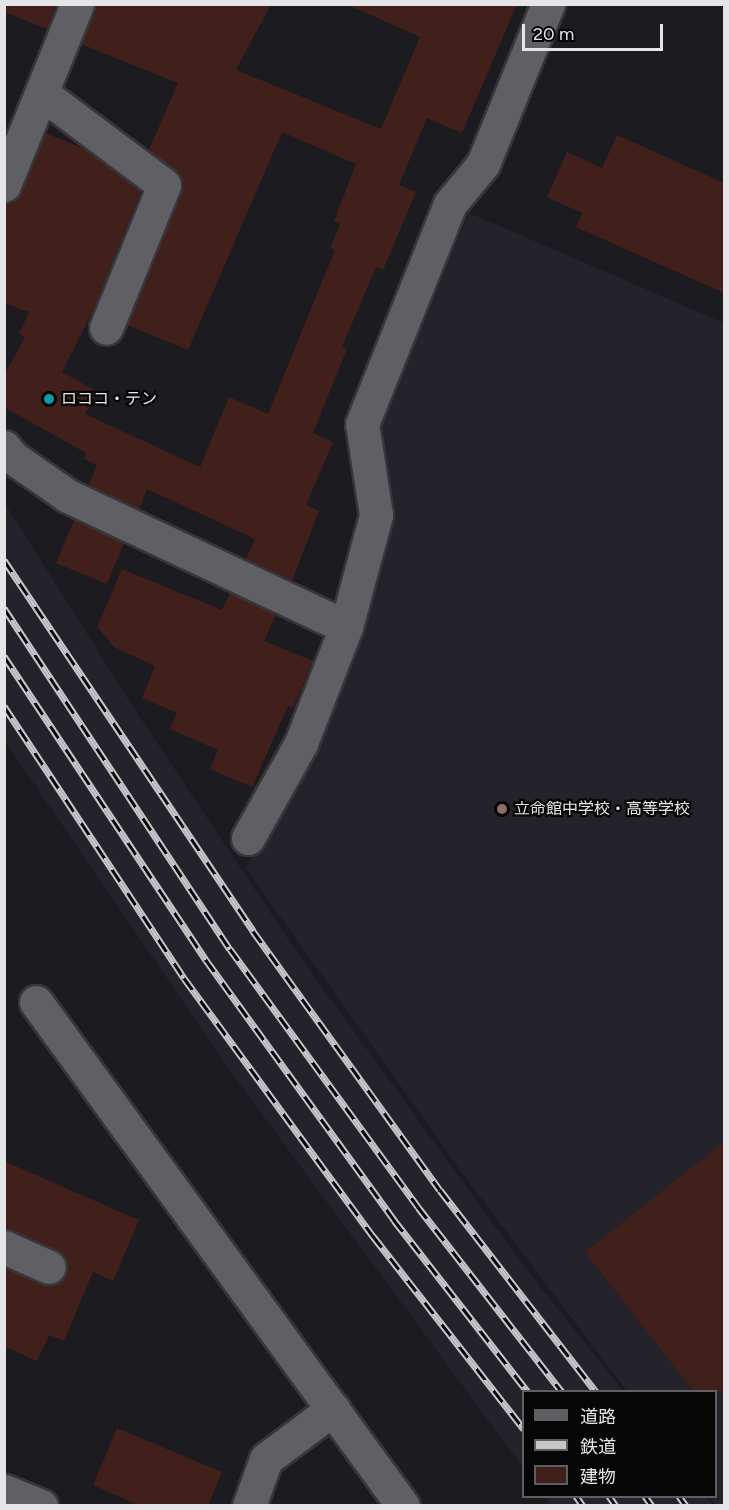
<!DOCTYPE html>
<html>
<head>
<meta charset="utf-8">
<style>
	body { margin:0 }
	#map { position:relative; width:729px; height:1510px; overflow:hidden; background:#1c1b1f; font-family:Figtree,"Noto Sans JP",sans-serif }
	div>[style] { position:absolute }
	.built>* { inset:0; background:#24232c }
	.building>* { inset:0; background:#411f1b }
	.roads { filter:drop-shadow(2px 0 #37373a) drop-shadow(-2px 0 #37373a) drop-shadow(0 2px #37373a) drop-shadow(0 -2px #37373a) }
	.minor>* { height:33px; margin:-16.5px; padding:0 16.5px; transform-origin:16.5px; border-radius:16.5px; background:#606064 }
	.rail>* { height:7px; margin-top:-3.5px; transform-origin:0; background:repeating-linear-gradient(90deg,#060607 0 14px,#c7c7c9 0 28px); box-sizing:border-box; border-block:2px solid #c7c7c9 }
	.dots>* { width:16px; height:16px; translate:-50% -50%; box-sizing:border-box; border:3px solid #060607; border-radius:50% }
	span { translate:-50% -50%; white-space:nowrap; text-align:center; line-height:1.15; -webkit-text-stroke:4.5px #060607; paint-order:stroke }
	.poi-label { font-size:16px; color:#e5e5e7 }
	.left { translate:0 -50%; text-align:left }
	.frame { position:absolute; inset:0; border:6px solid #e5e5e7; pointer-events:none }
	.legend { position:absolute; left:522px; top:1390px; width:195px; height:108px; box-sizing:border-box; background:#060607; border:2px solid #5f5f61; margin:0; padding:8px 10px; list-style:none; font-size:18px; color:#e5e5e7 }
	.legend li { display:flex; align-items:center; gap:12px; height:30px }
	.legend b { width:30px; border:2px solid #5f5f61 }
	.scale { position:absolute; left:522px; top:24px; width:141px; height:27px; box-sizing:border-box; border:3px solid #e5e5e7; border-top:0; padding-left:8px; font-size:18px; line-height:21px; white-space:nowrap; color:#e5e5e7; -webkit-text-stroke:4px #060607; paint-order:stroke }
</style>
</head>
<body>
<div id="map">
	<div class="built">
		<div style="clip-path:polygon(469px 213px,724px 323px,724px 1505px,716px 1505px,709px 1497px,716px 1496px,716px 1392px,627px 1391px,466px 1178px,246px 868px,313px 751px,353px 654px,393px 514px,380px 428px)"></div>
		<div style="clip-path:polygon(4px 502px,133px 707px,300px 957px,520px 1261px,623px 1391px,524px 1392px,523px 1467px,233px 1075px,5px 741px)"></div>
		<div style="clip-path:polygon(545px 1497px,706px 1497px,713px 1505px,551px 1505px)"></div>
	</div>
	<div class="building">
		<div style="clip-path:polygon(4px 4px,57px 4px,47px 29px,4px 12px)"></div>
		<div style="clip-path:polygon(95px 4px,271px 4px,236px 70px,381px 129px,420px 37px,346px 4px,517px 4px,462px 133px,427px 118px,399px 185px,416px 192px,383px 270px,376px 267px,342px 347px,347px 349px,313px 433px,333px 442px,306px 505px,319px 511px,292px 581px,246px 559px,255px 539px,147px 489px,139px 509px,89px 485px,97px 465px,84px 459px,86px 453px,4px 407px,4px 375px,25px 337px,19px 334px,29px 312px,4px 303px,4px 203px,21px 193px,45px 133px,85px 149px,141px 191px,93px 311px,62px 372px,98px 392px,85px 414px,200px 467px,229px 397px,268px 414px,335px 250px,330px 248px,340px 224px,334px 221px,356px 164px,282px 132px,188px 350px,127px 325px,182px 192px,180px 176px,149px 150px,178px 83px,81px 44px)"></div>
		<div style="clip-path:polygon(617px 135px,724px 183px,724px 293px,576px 227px,582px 213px,547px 197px,567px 152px,602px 168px)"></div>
		<div style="clip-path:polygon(74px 520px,124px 543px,107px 584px,56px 563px)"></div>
		<div style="clip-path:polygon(122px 569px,222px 610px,230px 593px,276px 615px,264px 641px,313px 661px,293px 708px,288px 706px,252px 787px,210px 769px,218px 750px,170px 729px,177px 713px,142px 698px,155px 666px,114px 647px,97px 627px)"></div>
		<div style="clip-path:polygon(724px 1142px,724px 1392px,694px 1392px,585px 1252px)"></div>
		<div style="clip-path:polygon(4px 1161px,139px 1220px,113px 1281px,93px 1272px,64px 1341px,49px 1335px,37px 1361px,4px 1346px,4px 1268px,50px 1286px,66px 1275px,68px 1264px,57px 1250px,4px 1229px)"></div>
		<div style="clip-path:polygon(117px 1428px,222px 1472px,208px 1506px,140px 1506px,93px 1485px)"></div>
	</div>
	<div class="roads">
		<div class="minor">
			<div style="left:44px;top:95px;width:150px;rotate:36.9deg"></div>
			<div style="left:164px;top:185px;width:154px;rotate:112.1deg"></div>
			<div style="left:4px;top:185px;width:195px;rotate:-68deg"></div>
			<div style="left:4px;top:447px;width:13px;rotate:51deg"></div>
			<div style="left:12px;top:457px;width:68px;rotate:34.9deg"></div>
			<div style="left:68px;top:496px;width:307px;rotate:25.2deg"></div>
			<div style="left:248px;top:838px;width:109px;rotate:-60.8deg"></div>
			<div style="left:301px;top:743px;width:124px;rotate:-68.8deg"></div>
			<div style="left:346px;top:627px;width:116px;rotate:-75deg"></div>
			<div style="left:376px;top:515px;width:92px;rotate:-98.7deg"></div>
			<div style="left:362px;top:424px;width:237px;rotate:-68.2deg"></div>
			<div style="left:450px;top:204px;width:52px;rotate:-50.5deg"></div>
			<div style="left:483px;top:164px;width:173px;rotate:-67.9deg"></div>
			<div style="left:36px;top:1002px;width:623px;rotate:53.94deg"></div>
			<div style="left:4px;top:1247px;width:49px;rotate:24deg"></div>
			<div style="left:4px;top:1491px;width:40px;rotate:22deg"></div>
			<div style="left:249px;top:1506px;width:50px;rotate:-70.1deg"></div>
			<div style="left:266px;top:1459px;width:84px;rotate:-36.7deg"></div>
		</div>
	</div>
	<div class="rail">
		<div style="left:4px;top:560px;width:447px;rotate:56.1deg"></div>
		<div style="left:253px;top:931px;width:319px;rotate:54.2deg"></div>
		<div style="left:440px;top:1190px;width:255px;rotate:52.3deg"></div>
		<div style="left:4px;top:608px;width:409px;rotate:56.5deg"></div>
		<div style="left:230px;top:949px;width:319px;rotate:53.9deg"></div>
		<div style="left:418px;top:1207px;width:234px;rotate:52.1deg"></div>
		<div style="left:4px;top:656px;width:365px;rotate:56.4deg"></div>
		<div style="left:206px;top:960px;width:321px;rotate:54.1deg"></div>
		<div style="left:394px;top:1220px;width:218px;rotate:52.1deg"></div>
		<div style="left:4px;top:706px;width:326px;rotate:56.5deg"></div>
		<div style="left:184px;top:978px;width:320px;rotate:53.8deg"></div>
		<div style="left:373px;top:1236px;width:245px;rotate:52deg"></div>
		<div style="left:576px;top:1496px;width:12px;rotate:55deg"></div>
		<div style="left:609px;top:1496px;width:12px;rotate:55deg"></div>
		<div style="left:645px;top:1496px;width:12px;rotate:55deg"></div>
		<div style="left:679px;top:1496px;width:12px;rotate:55deg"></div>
	</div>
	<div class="dots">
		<div style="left:49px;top:399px;background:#0f9aa8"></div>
		<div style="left:502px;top:809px;background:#8d6e63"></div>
	</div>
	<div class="poi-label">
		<span class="left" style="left:61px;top:399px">ロココ・テン</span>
		<span class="left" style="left:514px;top:809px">立命館中学校・高等学校</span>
	</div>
	<div class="frame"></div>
	<ul class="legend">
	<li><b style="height:8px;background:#606064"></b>道路</li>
	<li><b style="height:8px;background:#c7c7c9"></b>鉄道</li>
	<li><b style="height:16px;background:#411f1b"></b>建物</li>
	</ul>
	<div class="scale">20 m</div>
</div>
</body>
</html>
